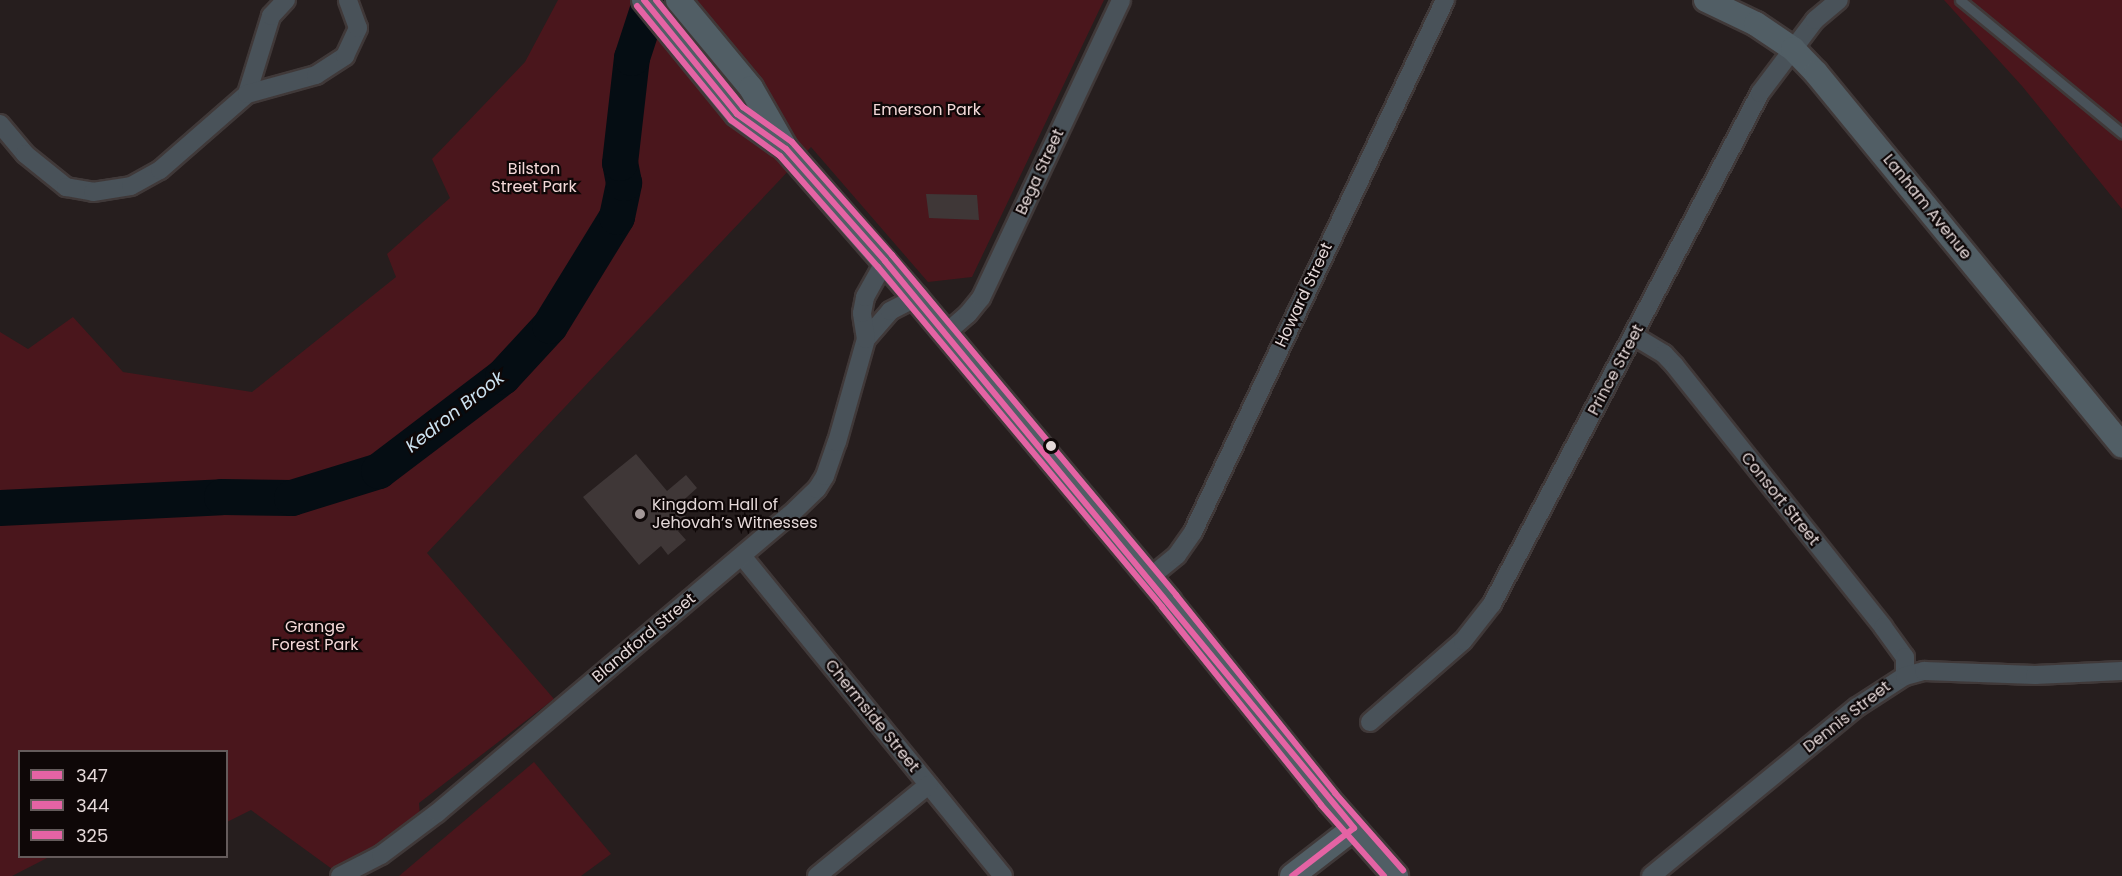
<!DOCTYPE html>
<html>
<head>
<meta charset="utf-8">
<style>
	body { margin:0 }
	#map { position:relative; width:2122px; height:876px; overflow:hidden; background:#261e1e; font-family:Poppins,sans-serif }
	div>[style] { position:absolute }
	.green>* { inset:0; background:#4a161c }
	.river>* { height:36px; margin:-18px; padding:0 18px; transform-origin:18px; border-radius:18px; background:#050d13 }
	.building>* { inset:0; background:#3f3737 }
	.roads { filter:drop-shadow(2px 0 #403939) drop-shadow(-2px 0 #403939) drop-shadow(0 2px #403939) drop-shadow(0 -2px #403939) }
	.lane>* { height:9px; margin:-4.5px; padding:0 4.5px; transform-origin:4.5px; border-radius:4.5px; background:#495259 }
	.street>* { height:18px; margin:-9px; padding:0 9px; transform-origin:9px; border-radius:9px; background:#495259 }
	.secondary>* { height:24px; margin:-12px; padding:0 12px; transform-origin:12px; border-radius:12px; background:#515e65 }
	.bus-1>* { height:6px; margin:-3px; padding:0 3px; transform-origin:3px; border-radius:3px; background:#e463a4 }
	.bus-2>* { height:6px; margin:-3px; padding:0 3px; transform-origin:3px; border-radius:3px; background:#e463a4 }
	.bus-3>* { height:6px; margin:-3px; padding:0 3px; transform-origin:3px; border-radius:3px; background:#e463a4 }
	.dots>* { width:16px; height:16px; translate:-50% -50%; box-sizing:border-box; border:3px solid #0e0707; border-radius:50% }
	span { translate:-50% -50%; white-space:nowrap; text-align:center; line-height:1.15; -webkit-text-stroke:4.5px #0e0707; paint-order:stroke }
	.park-label { font-size:16px; color:#f3d8d8 }
	.street-label { font-size:16px; color:#e4d8d8 }
	.poi-label { font-size:16px; color:#e4d8d8 }
	.left { translate:0 -50%; text-align:left }
	.water-label { font-size:18px; color:#cde3f1; font-style:italic }
	.legend { position:absolute; left:18px; top:750px; width:210px; height:108px; box-sizing:border-box; background:#0e0707; border:2px solid #645b5b; margin:0; padding:8px 10px; list-style:none; font-size:18px; color:#e4d8d8 }
	.legend li { display:flex; align-items:center; gap:12px; height:30px }
	.legend b { width:30px; border:2px solid #645b5b }
</style>
</head>
<body>
<div id="map">
	<div class="green">
		<div style="clip-path:polygon(558px 0,1104px 0,972px 277px,928px 282px,811px 147px,427px 553px,554px 699px,419px 803px,420px 816px,381px 845px,332px 869px,251px 810px,227px 822px,226px 752px,20px 752px,20px 856px,49px 857px,12px 876px,0 876px,0 332px,28px 349px,73px 317px,123px 372px,252px 392px,396px 277px,387px 254px,450px 198px,432px 159px,525px 62px)"></div>
		<div style="clip-path:polygon(1944px 0,2122px 0,2122px 209px,2022px 86px)"></div>
		<div style="clip-path:polygon(534px 762px,611px 854px,581px 876px,399px 876px)"></div>
	</div>
	<div class="river">
		<div style="left:0;top:508px;width:222px;rotate:-2.8deg"></div>
		<div style="left:222px;top:497px;width:70px;rotate:0.8deg"></div>
		<div style="left:292px;top:498px;width:91px;rotate:-17.2deg"></div>
		<div style="left:379px;top:471px;width:156px;rotate:-37.2deg"></div>
		<div style="left:503px;top:377px;width:69px;rotate:-47.3deg"></div>
		<div style="left:550px;top:326px;width:128px;rotate:-58.4deg"></div>
		<div style="left:617px;top:217px;width:35px;rotate:-78deg"></div>
		<div style="left:624px;top:183px;width:20px;rotate:-101deg"></div>
		<div style="left:620px;top:163px;width:106px;rotate:-83.5deg"></div>
		<div style="left:632px;top:58px;width:61px;rotate:-71.9deg"></div>
	</div>
	<div class="building">
		<div style="clip-path:polygon(926px 194px,977px 195px,979px 220px,929px 218px)"></div>
		<div style="clip-path:polygon(636px 454px,667px 491px,686px 475px,697px 488px,677px 506px,690px 522px,678px 531px,686px 540px,668px 555px,661px 546px,639px 565px,583px 497px)"></div>
	</div>
	<div class="roads">
		<div class="lane">
			<div style="left:1960px;top:0;width:210px;rotate:39.4deg"></div>
		</div>
		<div class="street">
			<div style="left:247px;top:94px;width:82px;rotate:-72.9deg"></div>
			<div style="left:271px;top:16px;width:22px;rotate:-47deg"></div>
			<div style="left:0;top:124px;width:39px;rotate:50deg"></div>
			<div style="left:25px;top:154px;width:53px;rotate:38.8deg"></div>
			<div style="left:66px;top:187px;width:27px;rotate:10deg"></div>
			<div style="left:93px;top:192px;width:38px;rotate:-9deg"></div>
			<div style="left:131px;top:186px;width:33px;rotate:-29deg"></div>
			<div style="left:160px;top:170px;width:116px;rotate:-41.1deg"></div>
			<div style="left:247px;top:94px;width:72px;rotate:-15.4deg"></div>
			<div style="left:316px;top:75px;width:35px;rotate:-33deg"></div>
			<div style="left:345px;top:56px;width:31px;rotate:-65deg"></div>
			<div style="left:358px;top:28px;width:30px;rotate:-110deg"></div>
			<div style="left:945px;top:334px;width:30px;rotate:-41deg"></div>
			<div style="left:968px;top:314px;width:21px;rotate:-51deg"></div>
			<div style="left:981px;top:298px;width:329px;rotate:-64.8deg"></div>
			<div style="left:1634px;top:336px;width:35px;rotate:31deg"></div>
			<div style="left:1664px;top:354px;width:16px;rotate:47deg"></div>
			<div style="left:1675px;top:366px;width:334px;rotate:51.4deg"></div>
			<div style="left:1883px;top:627px;width:37px;rotate:54deg"></div>
			<div style="left:1905px;top:657px;width:19px;rotate:90deg"></div>
			<div style="left:866px;top:339px;width:37px;rotate:-49deg"></div>
			<div style="left:890px;top:311px;width:29px;rotate:-27deg"></div>
			<div style="left:742px;top:556px;width:413px;rotate:50.8deg"></div>
			<div style="left:1149px;top:578px;width:36px;rotate:-39deg"></div>
			<div style="left:1177px;top:555px;width:28px;rotate:-55deg"></div>
			<div style="left:1193px;top:532px;width:589px;rotate:-64.65deg"></div>
			<div style="left:1370px;top:722px;width:123px;rotate:-41.1deg"></div>
			<div style="left:1463px;top:641px;width:47px;rotate:-51.9deg"></div>
			<div style="left:1492px;top:604px;width:577px;rotate:-62.32deg"></div>
			<div style="left:1760px;top:93px;width:91px;rotate:-53deg"></div>
			<div style="left:1815px;top:20px;width:31px;rotate:-40deg"></div>
			<div style="left:340px;top:876px;width:46px;rotate:-27.1deg"></div>
			<div style="left:381px;top:855px;width:70px;rotate:-36.9deg"></div>
			<div style="left:437px;top:813px;width:462px;rotate:-40.2deg"></div>
			<div style="left:790px;top:515px;width:37px;rotate:-44deg"></div>
			<div style="left:817px;top:489px;width:15px;rotate:-58deg"></div>
			<div style="left:825px;top:476px;width:36px;rotate:-71deg"></div>
			<div style="left:837px;top:442px;width:107px;rotate:-74.3deg"></div>
			<div style="left:866px;top:339px;width:26px;rotate:-99deg"></div>
			<div style="left:862px;top:313px;width:16px;rotate:-79deg"></div>
			<div style="left:865px;top:297px;width:41px;rotate:-60.9deg"></div>
			<div style="left:817px;top:876px;width:144px;rotate:-39.3deg"></div>
			<div style="left:1651px;top:876px;width:266px;rotate:-39.4deg"></div>
			<div style="left:1857px;top:707px;width:57px;rotate:-32.9deg"></div>
			<div style="left:1905px;top:676px;width:20px;rotate:-15deg"></div>
			<div style="left:1924px;top:671px;width:111px;rotate:2.1deg"></div>
			<div style="left:2035px;top:675px;width:87px;rotate:-2.6deg"></div>
		</div>
		<div class="secondary">
			<div style="left:644px;top:0;width:147px;rotate:50.8deg"></div>
			<div style="left:737px;top:114px;width:52px;rotate:35.5deg"></div>
			<div style="left:678px;top:0;width:114px;rotate:50.3deg"></div>
			<div style="left:751px;top:88px;width:70px;rotate:60.2deg"></div>
			<div style="left:786px;top:149px;width:198px;rotate:48.9deg"></div>
			<div style="left:916px;top:298px;width:395px;rotate:50.1deg"></div>
			<div style="left:1169px;top:601px;width:254px;rotate:51.2deg"></div>
			<div style="left:1328px;top:799px;width:103px;rotate:48.6deg"></div>
			<div style="left:1706px;top:0;width:55px;rotate:25.6deg"></div>
			<div style="left:1756px;top:24px;width:45px;rotate:34deg"></div>
			<div style="left:1793px;top:49px;width:33px;rotate:46deg"></div>
			<div style="left:1816px;top:73px;width:482px;rotate:50.6deg"></div>
			<div style="left:1292px;top:876px;width:78px;rotate:-37.7deg"></div>
		</div>
	</div>
	<div class="bus-1">
		<div style="left:644px;top:0;width:147px;rotate:50.8deg"></div>
		<div style="left:737px;top:114px;width:60px;rotate:35.5deg"></div>
		<div style="left:786px;top:149px;width:149px;rotate:48.5deg"></div>
		<div style="left:885px;top:261px;width:736px;rotate:50.4deg"></div>
		<div style="left:1292px;top:876px;width:78px;rotate:-37.7deg"></div>
	</div>
	<div class="bus-2">
		<div style="left:637px;top:6px;width:148px;rotate:50.5deg"></div>
		<div style="left:731px;top:120px;width:61px;rotate:36.3deg"></div>
		<div style="left:780px;top:156px;width:148px;rotate:48.6deg"></div>
		<div style="left:878px;top:267px;width:443px;rotate:50.1deg"></div>
		<div style="left:1162px;top:607px;width:254px;rotate:51.2deg"></div>
		<div style="left:1321px;top:805px;width:95px;rotate:48.4deg"></div>
	</div>
	<div class="bus-3">
		<div style="left:656px;top:0;width:138px;rotate:50.9deg"></div>
		<div style="left:743px;top:107px;width:60px;rotate:35.5deg"></div>
		<div style="left:792px;top:142px;width:151px;rotate:48.5deg"></div>
		<div style="left:892px;top:255px;width:443px;rotate:50.1deg"></div>
		<div style="left:1176px;top:595px;width:254px;rotate:51.2deg"></div>
		<div style="left:1335px;top:793px;width:103px;rotate:48.6deg"></div>
	</div>
	<div class="dots">
		<div style="left:1051px;top:446px;background:#e4d8d8"></div>
		<div style="left:640px;top:514px;background:#a29797"></div>
	</div>
	<div class="park-label">
		<span style="left:927px;top:110px">Emerson Park</span>
		<span style="left:534px;top:178px">Bilston<br>Street Park</span>
		<span style="left:315px;top:636px">Grange<br>Forest Park</span>
	</div>
	<div class="street-label">
		<span style="left:1040px;top:172px;rotate:-65deg">Bega Street</span>
		<span style="left:1927px;top:207px;rotate:51deg">Lanham Avenue</span>
		<span style="left:1304px;top:295px;rotate:-65deg">Howard Street</span>
		<span style="left:1616px;top:370px;rotate:-62deg">Prince Street</span>
		<span style="left:1780px;top:499px;rotate:51deg">Consort Street</span>
		<span style="left:644px;top:638px;rotate:-40deg">Blandford Street</span>
		<span style="left:872px;top:716px;rotate:51deg">Chermside Street</span>
		<span style="left:1847px;top:717px;rotate:-38deg">Dennis Street</span>
	</div>
	<div class="poi-label">
		<span class="left" style="left:652px;top:514px">Kingdom Hall of<br>Jehovah’s Witnesses</span>
	</div>
	<div class="water-label">
		<span style="left:455px;top:412px;rotate:-38deg">Kedron Brook</span>
	</div>
	<ul class="legend">
	<li><b style="height:8px;background:#e463a4"></b>347</li>
	<li><b style="height:8px;background:#e463a4"></b>344</li>
	<li><b style="height:8px;background:#e463a4"></b>325</li>
	</ul>
</div>
</body>
</html>
